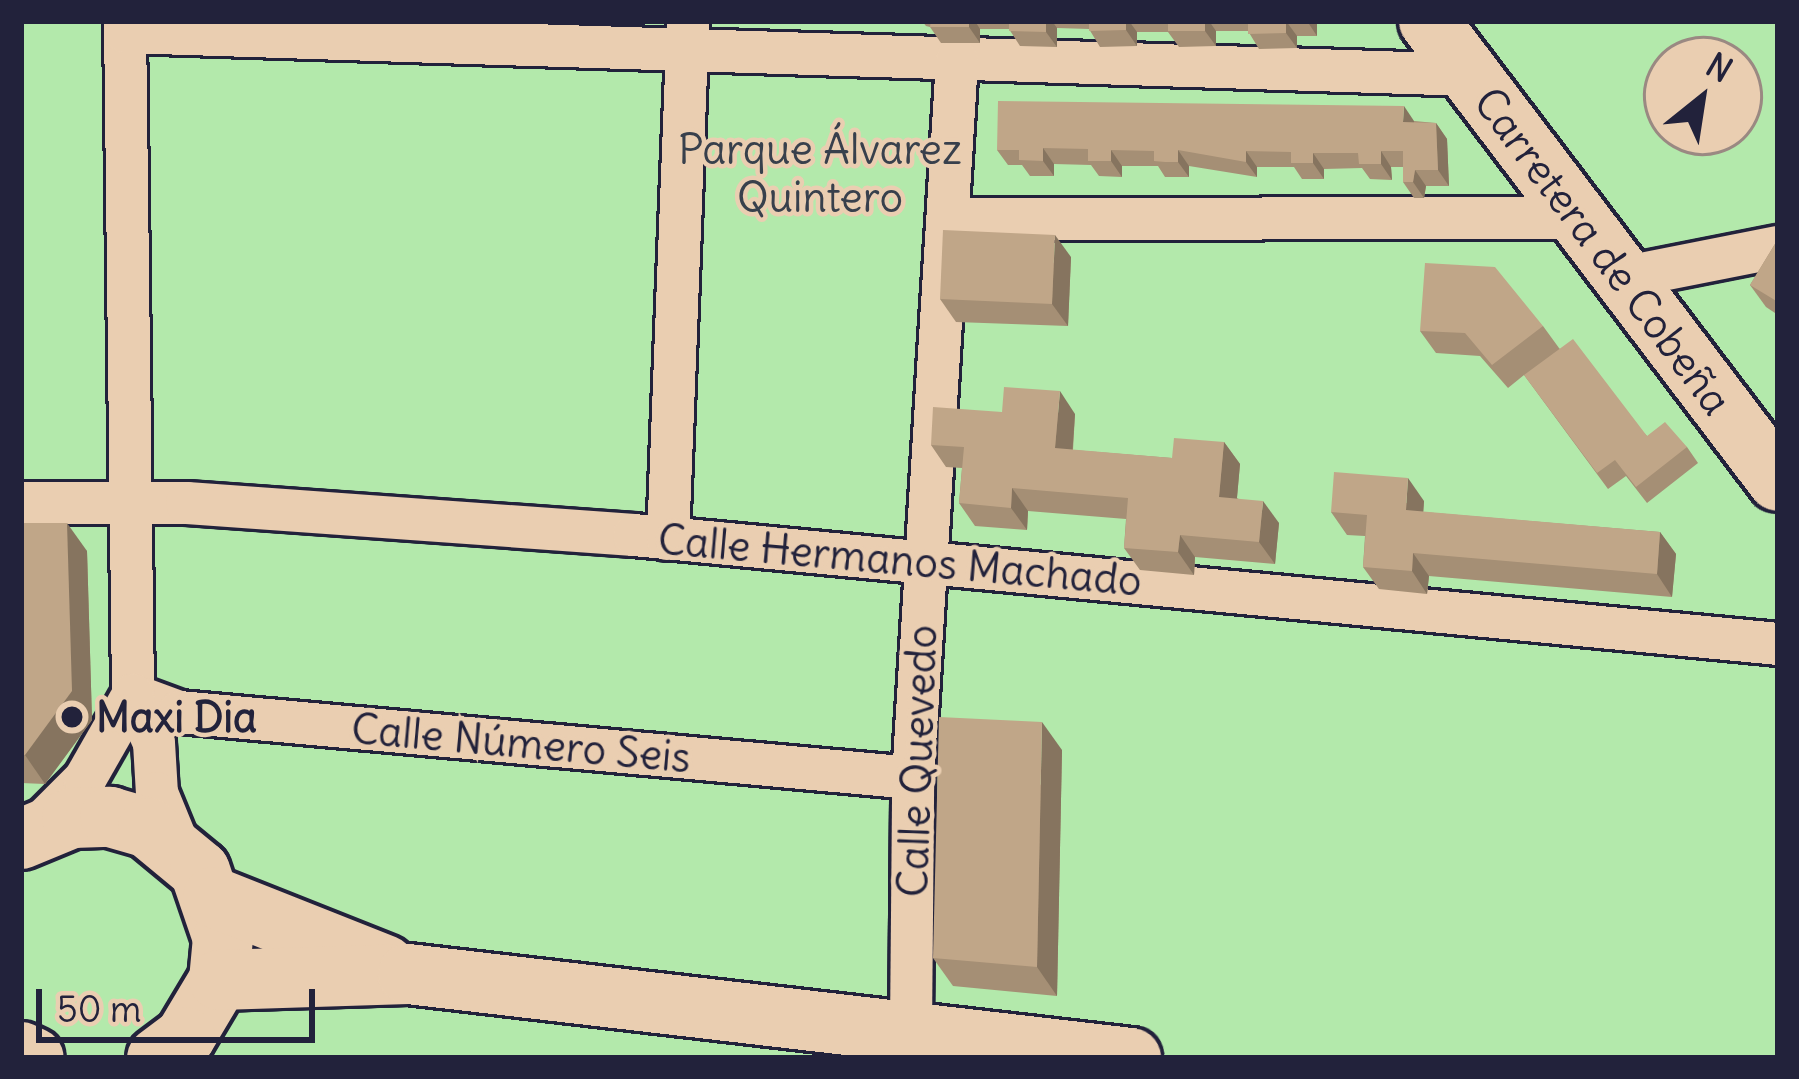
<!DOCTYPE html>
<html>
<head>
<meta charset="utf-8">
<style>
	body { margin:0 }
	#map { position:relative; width:1799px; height:1079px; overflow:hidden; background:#ebcdad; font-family:Delius,sans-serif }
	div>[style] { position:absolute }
	.green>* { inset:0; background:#b3e9ab }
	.roads { filter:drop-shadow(3px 0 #22223b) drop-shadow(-3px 0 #22223b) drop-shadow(0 3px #22223b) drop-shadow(0 -3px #22223b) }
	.street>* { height:42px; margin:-21px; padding:0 21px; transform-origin:21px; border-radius:21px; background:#eaceb1 }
	.secondary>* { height:60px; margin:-30px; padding:0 30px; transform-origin:30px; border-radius:30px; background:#eaceb1 }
	.wall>* { inset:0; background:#a58f75 }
	.shaded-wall>* { inset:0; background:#86745f }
	.building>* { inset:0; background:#c0a688 }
	.dots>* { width:33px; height:33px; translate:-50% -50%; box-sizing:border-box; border:6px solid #eaceb1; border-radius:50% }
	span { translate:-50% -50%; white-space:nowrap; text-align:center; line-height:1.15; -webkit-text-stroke:9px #eaceb1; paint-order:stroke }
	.park-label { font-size:42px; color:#38404c }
	.street-label { font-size:42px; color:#22223b }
	.poi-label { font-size:42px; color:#22223b; font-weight:700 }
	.left { translate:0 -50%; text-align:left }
	.frame { position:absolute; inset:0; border:24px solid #22223b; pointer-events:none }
	.north { position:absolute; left:1643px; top:36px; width:120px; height:120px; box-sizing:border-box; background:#eaceb1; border:3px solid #9a8982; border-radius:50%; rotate:30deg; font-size:33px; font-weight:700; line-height:48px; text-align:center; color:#22223b }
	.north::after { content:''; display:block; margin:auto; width:42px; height:54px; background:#22223b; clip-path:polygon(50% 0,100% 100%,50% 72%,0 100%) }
	.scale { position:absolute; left:36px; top:989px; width:279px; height:54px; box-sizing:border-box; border:6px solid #22223b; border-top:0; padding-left:15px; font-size:36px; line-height:42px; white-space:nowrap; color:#22223b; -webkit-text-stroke:9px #eaceb1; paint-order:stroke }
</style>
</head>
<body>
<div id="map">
	<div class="green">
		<div style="clip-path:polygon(evenodd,21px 21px,1778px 21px,1778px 1058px,21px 1058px,21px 21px,1667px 60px,1739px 60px,1739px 132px,1667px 132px,1667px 60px)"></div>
	</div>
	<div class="roads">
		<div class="street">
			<div style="left:125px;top:21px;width:674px;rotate:89.32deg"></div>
			<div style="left:133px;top:695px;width:52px;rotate:66.4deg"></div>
			<div style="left:154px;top:743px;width:50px;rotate:86.6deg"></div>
			<div style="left:157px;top:793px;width:61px;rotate:67.7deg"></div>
			<div style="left:125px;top:32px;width:1345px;rotate:1.83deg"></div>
			<div style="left:949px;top:219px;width:631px;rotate:-0.09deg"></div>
			<div style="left:1626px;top:277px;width:155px;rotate:-11.2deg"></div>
			<div style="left:21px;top:503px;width:166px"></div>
			<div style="left:187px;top:503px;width:448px;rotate:4.1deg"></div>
			<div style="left:634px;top:535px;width:1149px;rotate:5.44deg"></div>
			<div style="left:668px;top:539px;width:518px;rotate:-87.79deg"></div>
			<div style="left:133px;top:695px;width:49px;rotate:20.3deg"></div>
			<div style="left:179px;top:712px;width:737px;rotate:5.14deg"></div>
			<div style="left:35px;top:829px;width:71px;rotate:-45deg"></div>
			<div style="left:85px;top:779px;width:97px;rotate:-60.3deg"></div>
			<div style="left:911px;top:1030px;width:252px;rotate:-89.5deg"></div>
			<div style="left:913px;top:778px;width:719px;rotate:-86.49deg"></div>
		</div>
		<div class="secondary">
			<div style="left:1429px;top:21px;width:577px;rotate:52.81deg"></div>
			<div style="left:21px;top:839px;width:55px;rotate:-22.4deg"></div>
			<div style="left:72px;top:818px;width:38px;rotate:-2deg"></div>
			<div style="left:110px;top:817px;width:40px;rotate:16deg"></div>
			<div style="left:148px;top:828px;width:67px;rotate:39.6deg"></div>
			<div style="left:200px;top:871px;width:71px;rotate:71.1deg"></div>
			<div style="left:223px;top:938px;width:42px;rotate:95.4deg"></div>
			<div style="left:219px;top:980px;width:66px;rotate:120.8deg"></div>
			<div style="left:185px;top:1037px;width:35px;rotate:143deg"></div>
			<div style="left:213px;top:897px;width:185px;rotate:21.6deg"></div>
			<div style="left:219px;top:980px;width:189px;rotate:-1.8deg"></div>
			<div style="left:408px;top:974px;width:728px;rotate:6.63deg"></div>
			<div style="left:21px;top:1052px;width:14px;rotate:25deg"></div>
		</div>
	</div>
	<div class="wall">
		<div style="clip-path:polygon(922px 21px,1317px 21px,1317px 36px,1297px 36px,1297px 48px,1259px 49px,1248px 31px,1216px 31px,1216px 46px,1179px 47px,1168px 32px,1137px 32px,1137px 46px,1100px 47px,1089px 29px,1057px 28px,1057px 47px,1020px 46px,1009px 29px,980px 29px,980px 43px,941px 43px,930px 27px,926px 26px)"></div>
		<div style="clip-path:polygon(1414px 121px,1436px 123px,1447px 139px,1449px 186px,1426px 186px,1424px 198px,1414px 198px,1403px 182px,1403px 167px,1391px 167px,1392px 180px,1370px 179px,1362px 168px,1324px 169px,1324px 179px,1302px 179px,1294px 167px,1257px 167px,1257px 177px,1189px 166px,1189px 177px,1165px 177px,1158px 166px,1122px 166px,1122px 177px,1099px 176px,1091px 165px,1054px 164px,1054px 176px,1030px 176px,1022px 165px,1008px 165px,997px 150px)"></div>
		<div style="clip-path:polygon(1778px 239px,1778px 315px,1766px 307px,1750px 285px)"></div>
		<div style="clip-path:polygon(1071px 257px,1068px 326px,956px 322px,940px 299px)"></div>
		<div style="clip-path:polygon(1543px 326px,1559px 348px,1647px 436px,1687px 447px,1698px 463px,1647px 503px,1626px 476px,1608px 489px,1524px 375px,1508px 388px,1480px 356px,1436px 353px,1420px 331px)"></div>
		<div style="clip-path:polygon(1002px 412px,1075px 414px,1073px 450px,1172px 458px,1224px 442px,1240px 464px,1237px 498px,1279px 523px,1275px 564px,1195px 557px,1194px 575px,1140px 570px,1124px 548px,1126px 519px,1028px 511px,1027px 530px,975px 526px,959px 503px,962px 468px,946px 467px,931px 445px)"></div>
		<div style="clip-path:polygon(1424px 501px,1423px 512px,1660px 532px,1676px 554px,1672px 597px,1429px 576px,1427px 594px,1379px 589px,1363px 567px,1365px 536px,1347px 535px,1331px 512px)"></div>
		<div style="clip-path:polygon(21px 523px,87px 551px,92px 720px,45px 784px,21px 783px)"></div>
		<div style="clip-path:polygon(1062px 750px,1057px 996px,953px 986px,933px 958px)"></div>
	</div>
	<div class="shaded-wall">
		<div style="clip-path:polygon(969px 21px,975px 21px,980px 29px,980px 43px,969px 27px)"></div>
		<div style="clip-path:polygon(1046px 21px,1052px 21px,1057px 28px,1057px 47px,1046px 32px)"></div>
		<div style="clip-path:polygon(1126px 21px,1129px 21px,1137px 32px,1137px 46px,1126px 30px)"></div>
		<div style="clip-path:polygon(1205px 21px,1209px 21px,1216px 31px,1216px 46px,1205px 31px)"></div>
		<div style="clip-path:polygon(1286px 21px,1297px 36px,1297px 48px,1286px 33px)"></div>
		<div style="clip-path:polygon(1307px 21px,1317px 21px,1317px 36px)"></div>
		<div style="clip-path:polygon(1404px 106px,1414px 121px,1414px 138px,1403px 122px)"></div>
		<div style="clip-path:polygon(1436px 123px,1447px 139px,1449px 186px,1438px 170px)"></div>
		<div style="clip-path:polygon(1043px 148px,1054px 164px,1054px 176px,1043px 161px)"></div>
		<div style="clip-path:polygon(1111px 150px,1122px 166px,1122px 177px,1111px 161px)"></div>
		<div style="clip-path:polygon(1178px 150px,1189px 166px,1189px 177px,1178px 162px)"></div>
		<div style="clip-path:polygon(1246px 151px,1257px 167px,1257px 177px,1246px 162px)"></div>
		<div style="clip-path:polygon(1381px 151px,1391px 167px,1392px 180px,1381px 164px)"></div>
		<div style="clip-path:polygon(1313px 153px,1324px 169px,1324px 179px,1313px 163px)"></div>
		<div style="clip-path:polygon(1415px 170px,1426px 186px,1424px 198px,1413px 182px)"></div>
		<div style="clip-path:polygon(1055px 235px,1071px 257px,1068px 326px,1052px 304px)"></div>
		<div style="clip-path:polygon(1060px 391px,1075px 414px,1071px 471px,1055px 448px)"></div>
		<div style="clip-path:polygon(1224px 442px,1240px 464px,1235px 519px,1219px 497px)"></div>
		<div style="clip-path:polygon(1408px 478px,1424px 501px,1422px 533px,1406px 510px)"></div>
		<div style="clip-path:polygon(1012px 488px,1028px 511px,1027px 530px,1011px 508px)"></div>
		<div style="clip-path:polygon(1263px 501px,1279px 523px,1275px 564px,1259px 542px)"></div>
		<div style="clip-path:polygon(67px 523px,87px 551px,92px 720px,45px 784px,25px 755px)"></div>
		<div style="clip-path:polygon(1660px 532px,1676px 554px,1672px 597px,1657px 574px)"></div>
		<div style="clip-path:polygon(1180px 535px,1195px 557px,1194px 575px,1178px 552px)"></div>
		<div style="clip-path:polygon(1413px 553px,1429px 576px,1427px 594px,1412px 571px)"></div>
		<div style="clip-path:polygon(1042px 722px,1062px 750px,1057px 996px,1037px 967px)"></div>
	</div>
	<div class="building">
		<div style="clip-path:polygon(931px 21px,969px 21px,969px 27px,930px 27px)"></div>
		<div style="clip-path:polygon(1009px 21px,1046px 21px,1046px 32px,1009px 31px)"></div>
		<div style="clip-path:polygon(1089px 21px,1126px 21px,1126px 30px,1089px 31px)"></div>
		<div style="clip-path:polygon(1168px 21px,1205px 21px,1205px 31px,1168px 31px)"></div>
		<div style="clip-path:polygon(1248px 21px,1286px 21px,1286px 33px,1248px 34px)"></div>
		<div style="clip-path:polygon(998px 101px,1404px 106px,1403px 122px,1436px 123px,1438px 170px,1415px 170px,1413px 182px,1403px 182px,1403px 151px,1381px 151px,1381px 164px,1359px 164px,1358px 153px,1313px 153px,1313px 163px,1291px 163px,1291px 152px,1246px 151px,1246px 162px,1178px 150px,1178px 162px,1165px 162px,1154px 161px,1154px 151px,1111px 150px,1111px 161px,1088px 161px,1088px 149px,1043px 148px,1043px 161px,1019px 160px,1019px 150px,997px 150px)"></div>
		<div style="clip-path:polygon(943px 230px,1055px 235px,1052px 304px,940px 299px)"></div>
		<div style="clip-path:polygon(1778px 239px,1778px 302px,1750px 285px)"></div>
		<div style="clip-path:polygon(1425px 263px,1495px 267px,1543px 326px,1492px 365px,1465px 333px,1420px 331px)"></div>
		<div style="clip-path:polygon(1573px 339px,1647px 436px,1665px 422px,1687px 447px,1636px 487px,1615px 460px,1597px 473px,1524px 375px)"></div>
		<div style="clip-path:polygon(1004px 387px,1060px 391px,1055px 448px,1172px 458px,1174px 438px,1224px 442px,1219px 497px,1263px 501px,1259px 542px,1180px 535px,1178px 552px,1124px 548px,1128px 498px,1012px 488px,1011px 508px,959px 503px,964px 447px,931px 445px,933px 407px,1002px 412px)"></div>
		<div style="clip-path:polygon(1334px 472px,1408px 478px,1406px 510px,1660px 532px,1657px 574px,1413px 553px,1412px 571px,1363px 567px,1367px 515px,1331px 512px)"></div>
		<div style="clip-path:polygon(21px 523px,67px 523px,72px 691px,25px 755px,21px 755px)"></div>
		<div style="clip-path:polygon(939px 717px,1042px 722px,1037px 967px,933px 958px)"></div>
	</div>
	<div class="dots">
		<div style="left:72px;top:717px;background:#22223b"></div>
	</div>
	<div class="park-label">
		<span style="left:820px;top:173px">Parque Álvarez<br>Quintero</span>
	</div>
	<div class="street-label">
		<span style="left:1603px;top:251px;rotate:53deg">Carretera de Cobeña</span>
		<span style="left:900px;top:560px;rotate:5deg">Calle Hermanos Machado</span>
		<span style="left:521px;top:743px;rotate:5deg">Calle Número Seis</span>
		<span style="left:917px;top:761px;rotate:-88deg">Calle Quevedo</span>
	</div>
	<div class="poi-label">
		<span class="left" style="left:96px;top:717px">Maxi Dia</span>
	</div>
	<div class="frame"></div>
	<div class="north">N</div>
	<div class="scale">50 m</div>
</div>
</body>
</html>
